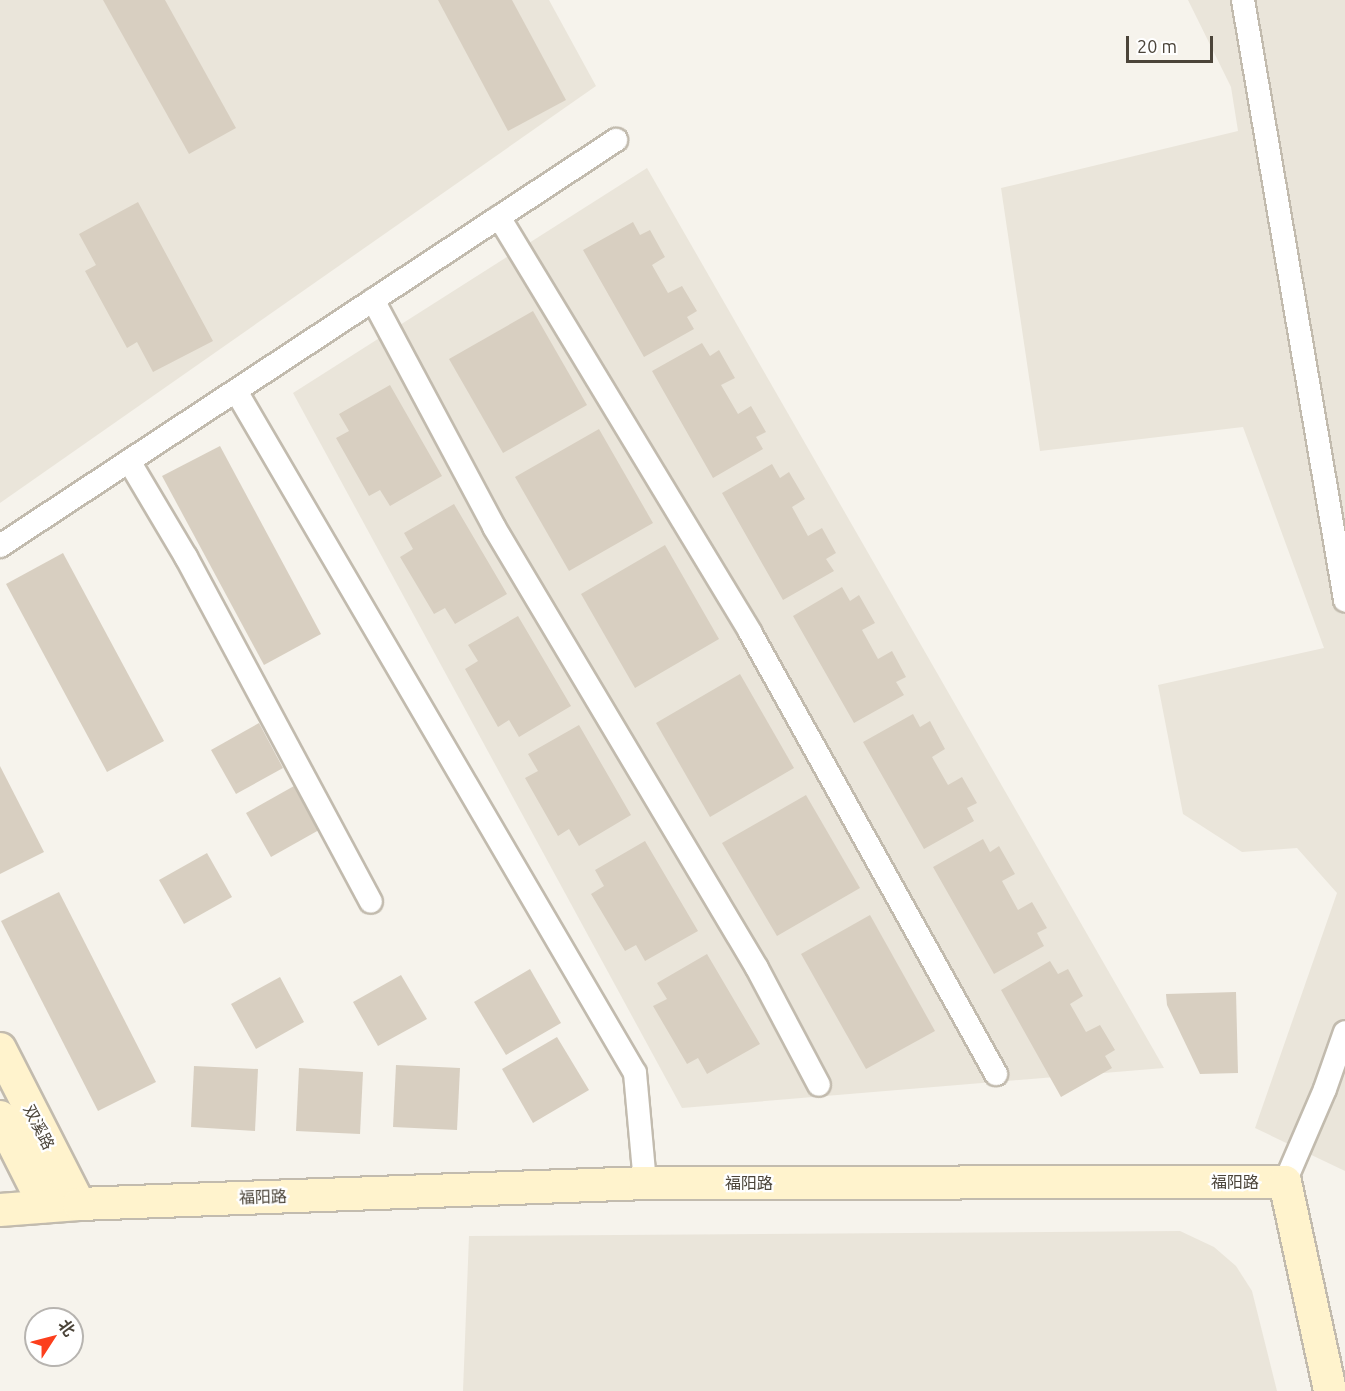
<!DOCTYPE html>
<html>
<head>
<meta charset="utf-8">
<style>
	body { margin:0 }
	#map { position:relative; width:1345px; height:1391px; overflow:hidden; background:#f6f3ec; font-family:Ubuntu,"Noto Sans SC",sans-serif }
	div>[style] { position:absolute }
	.residential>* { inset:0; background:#eae5da }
	.building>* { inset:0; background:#d8cfc1 }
	.roads { filter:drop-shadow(2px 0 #c2bbae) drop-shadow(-2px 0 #c2bbae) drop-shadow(0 2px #c2bbae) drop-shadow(0 -2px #c2bbae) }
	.street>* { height:22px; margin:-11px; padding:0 11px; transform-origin:11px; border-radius:11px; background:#fff }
	.secondary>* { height:32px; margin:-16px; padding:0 16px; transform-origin:16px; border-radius:16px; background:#fff3cd }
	span { translate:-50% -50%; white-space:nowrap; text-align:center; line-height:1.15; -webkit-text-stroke:4.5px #fff; paint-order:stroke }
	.street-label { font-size:16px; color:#4b4439 }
	.north { position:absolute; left:24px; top:1307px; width:60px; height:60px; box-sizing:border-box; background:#fff; border:2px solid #b7b4b0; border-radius:50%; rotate:54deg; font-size:16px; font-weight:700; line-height:24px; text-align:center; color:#4b4439 }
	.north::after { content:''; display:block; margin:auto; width:21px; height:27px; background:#fc3f1d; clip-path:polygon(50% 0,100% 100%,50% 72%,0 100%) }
	.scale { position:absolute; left:1126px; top:36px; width:87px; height:27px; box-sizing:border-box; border:3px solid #4b4439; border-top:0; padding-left:8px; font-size:18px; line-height:21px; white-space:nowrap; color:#4b4439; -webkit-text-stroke:4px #fff; paint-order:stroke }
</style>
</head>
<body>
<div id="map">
	<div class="residential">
		<div style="clip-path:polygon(0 0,549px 0,596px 86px,0 503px)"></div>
		<div style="clip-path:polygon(1188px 0,1345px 0,1345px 1171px,1255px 1128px,1337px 893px,1297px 848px,1242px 852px,1183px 814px,1158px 685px,1324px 648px,1243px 427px,1040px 451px,1001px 188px,1238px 131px,1231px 87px)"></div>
		<div style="clip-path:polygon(647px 168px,1164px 1068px,682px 1108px,293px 393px)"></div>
		<div style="clip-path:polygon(1180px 1231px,1214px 1247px,1236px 1266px,1252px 1291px,1277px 1391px,463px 1391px,469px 1236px)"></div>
	</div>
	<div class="building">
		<div style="clip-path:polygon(103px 0,165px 0,236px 128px,189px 154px)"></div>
		<div style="clip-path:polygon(438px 0,512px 0,566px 100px,508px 131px)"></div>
		<div style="clip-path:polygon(138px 202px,213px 341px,153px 372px,137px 342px,127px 348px,85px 271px,96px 265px,79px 234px)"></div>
		<div style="clip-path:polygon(633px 222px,640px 235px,650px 230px,665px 257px,652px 265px,668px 293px,682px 286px,697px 311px,687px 317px,694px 329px,644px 357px,583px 250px)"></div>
		<div style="clip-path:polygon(533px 311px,587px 405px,503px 453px,449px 359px)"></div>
		<div style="clip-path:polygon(702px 343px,710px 356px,719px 350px,735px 378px,721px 385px,738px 414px,751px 406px,766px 432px,756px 437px,763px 449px,713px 478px,652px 371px)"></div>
		<div style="clip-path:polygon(390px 385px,442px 476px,390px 506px,380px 490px,369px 496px,336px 438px,349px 431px,339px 414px)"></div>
		<div style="clip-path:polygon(599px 429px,653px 523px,569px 571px,515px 477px)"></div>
		<div style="clip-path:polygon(220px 446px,321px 634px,264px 665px,162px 476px)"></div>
		<div style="clip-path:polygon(772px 464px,780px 478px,789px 472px,805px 499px,792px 507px,808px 536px,822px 528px,836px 553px,826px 559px,834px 571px,783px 600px,722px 493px)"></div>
		<div style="clip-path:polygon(454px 504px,507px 594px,455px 624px,445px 608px,434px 614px,400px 557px,413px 549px,404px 533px)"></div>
		<div style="clip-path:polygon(665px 545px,719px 639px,635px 688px,581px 594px)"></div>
		<div style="clip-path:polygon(63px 553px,164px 741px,107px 772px,6px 584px)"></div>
		<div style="clip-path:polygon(842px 587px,850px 601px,859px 595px,875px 623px,862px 630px,878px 659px,892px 651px,906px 677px,896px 682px,904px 695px,854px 723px,793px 616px)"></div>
		<div style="clip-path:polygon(518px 616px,571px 706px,519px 737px,509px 720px,498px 727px,465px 669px,478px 661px,468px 645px)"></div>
		<div style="clip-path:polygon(740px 674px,794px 768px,710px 817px,656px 723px)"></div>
		<div style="clip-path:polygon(913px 714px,920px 727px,930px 721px,945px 749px,932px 757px,948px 785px,962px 777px,977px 803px,967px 808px,974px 821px,924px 849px,863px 742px)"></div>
		<div style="clip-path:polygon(259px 723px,283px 768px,236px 794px,211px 750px)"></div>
		<div style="clip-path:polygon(579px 725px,631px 815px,579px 846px,569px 829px,558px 836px,525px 778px,538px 771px,528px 754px)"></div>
		<div style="clip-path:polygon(0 766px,44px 852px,0 874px)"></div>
		<div style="clip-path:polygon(294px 786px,319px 830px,271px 857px,246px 813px)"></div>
		<div style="clip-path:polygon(806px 795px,860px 888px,777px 936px,722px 843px)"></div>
		<div style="clip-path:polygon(983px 839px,990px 852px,999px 846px,1015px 874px,1002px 881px,1018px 910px,1032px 902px,1047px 928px,1037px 933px,1044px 946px,994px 974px,933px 867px)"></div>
		<div style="clip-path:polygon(645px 841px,698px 931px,645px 961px,636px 945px,625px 951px,591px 894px,604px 886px,595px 870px)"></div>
		<div style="clip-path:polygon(207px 853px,232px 897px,184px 924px,159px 880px)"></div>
		<div style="clip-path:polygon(59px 892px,156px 1082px,98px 1111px,1px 921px)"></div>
		<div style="clip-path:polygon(870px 915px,935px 1031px,866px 1069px,801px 954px)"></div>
		<div style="clip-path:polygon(707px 954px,760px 1044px,707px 1074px,698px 1058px,687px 1064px,653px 1006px,667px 999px,657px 983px)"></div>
		<div style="clip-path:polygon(1050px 961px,1058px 974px,1068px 969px,1083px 996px,1070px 1004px,1086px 1032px,1100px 1025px,1115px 1050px,1105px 1056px,1112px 1068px,1061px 1097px,1001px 990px)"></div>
		<div style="clip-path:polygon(530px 969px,561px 1023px,506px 1055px,474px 1002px)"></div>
		<div style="clip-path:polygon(401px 975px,427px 1019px,378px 1046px,353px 1002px)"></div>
		<div style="clip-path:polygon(280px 977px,304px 1022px,256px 1049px,231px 1004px)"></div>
		<div style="clip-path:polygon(1236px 992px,1238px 1073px,1200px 1074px,1167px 1005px,1166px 994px)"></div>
		<div style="clip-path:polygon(557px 1037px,589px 1090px,533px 1123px,502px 1069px)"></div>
		<div style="clip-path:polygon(396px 1065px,460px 1068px,457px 1130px,393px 1127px)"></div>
		<div style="clip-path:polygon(194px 1066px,258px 1069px,255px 1131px,191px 1127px)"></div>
		<div style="clip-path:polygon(299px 1068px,363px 1072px,360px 1134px,296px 1131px)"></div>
	</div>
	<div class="roads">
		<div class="street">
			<div style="left:1243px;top:0;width:609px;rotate:80.35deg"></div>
			<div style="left:499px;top:217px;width:485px;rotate:58.8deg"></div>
			<div style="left:750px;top:632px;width:506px;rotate:60.9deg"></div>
			<div style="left:373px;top:300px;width:257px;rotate:61.9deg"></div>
			<div style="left:494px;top:527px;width:513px;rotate:59.19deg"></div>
			<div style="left:757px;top:968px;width:132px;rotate:62.1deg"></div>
			<div style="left:236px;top:391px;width:790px;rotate:59.67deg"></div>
			<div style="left:635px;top:1073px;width:110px;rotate:84.8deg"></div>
			<div style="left:129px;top:461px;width:112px;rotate:59.3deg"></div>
			<div style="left:186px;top:557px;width:391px;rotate:61.8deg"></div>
			<div style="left:0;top:546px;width:738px;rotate:-33.39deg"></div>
			<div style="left:1285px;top:1182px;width:101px;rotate:-66.7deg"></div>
			<div style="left:1325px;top:1089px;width:60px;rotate:-70.7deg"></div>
		</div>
		<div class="secondary">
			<div style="left:0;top:1049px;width:174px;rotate:63deg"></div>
			<div style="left:0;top:1117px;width:100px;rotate:63.2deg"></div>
			<div style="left:0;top:1210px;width:79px;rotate:-4.3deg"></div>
			<div style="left:79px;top:1204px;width:566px;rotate:-2.12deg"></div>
			<div style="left:645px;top:1183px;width:640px;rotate:-0.09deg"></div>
			<div style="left:1285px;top:1182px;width:214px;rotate:77.8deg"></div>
		</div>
	</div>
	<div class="street-label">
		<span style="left:39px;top:1127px;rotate:63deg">双溪路</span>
		<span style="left:1235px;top:1182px">福阳路</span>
		<span style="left:749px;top:1183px">福阳路</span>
		<span style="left:263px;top:1197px;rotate:-2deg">福阳路</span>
	</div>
	<div class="north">北</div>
	<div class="scale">20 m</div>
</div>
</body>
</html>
